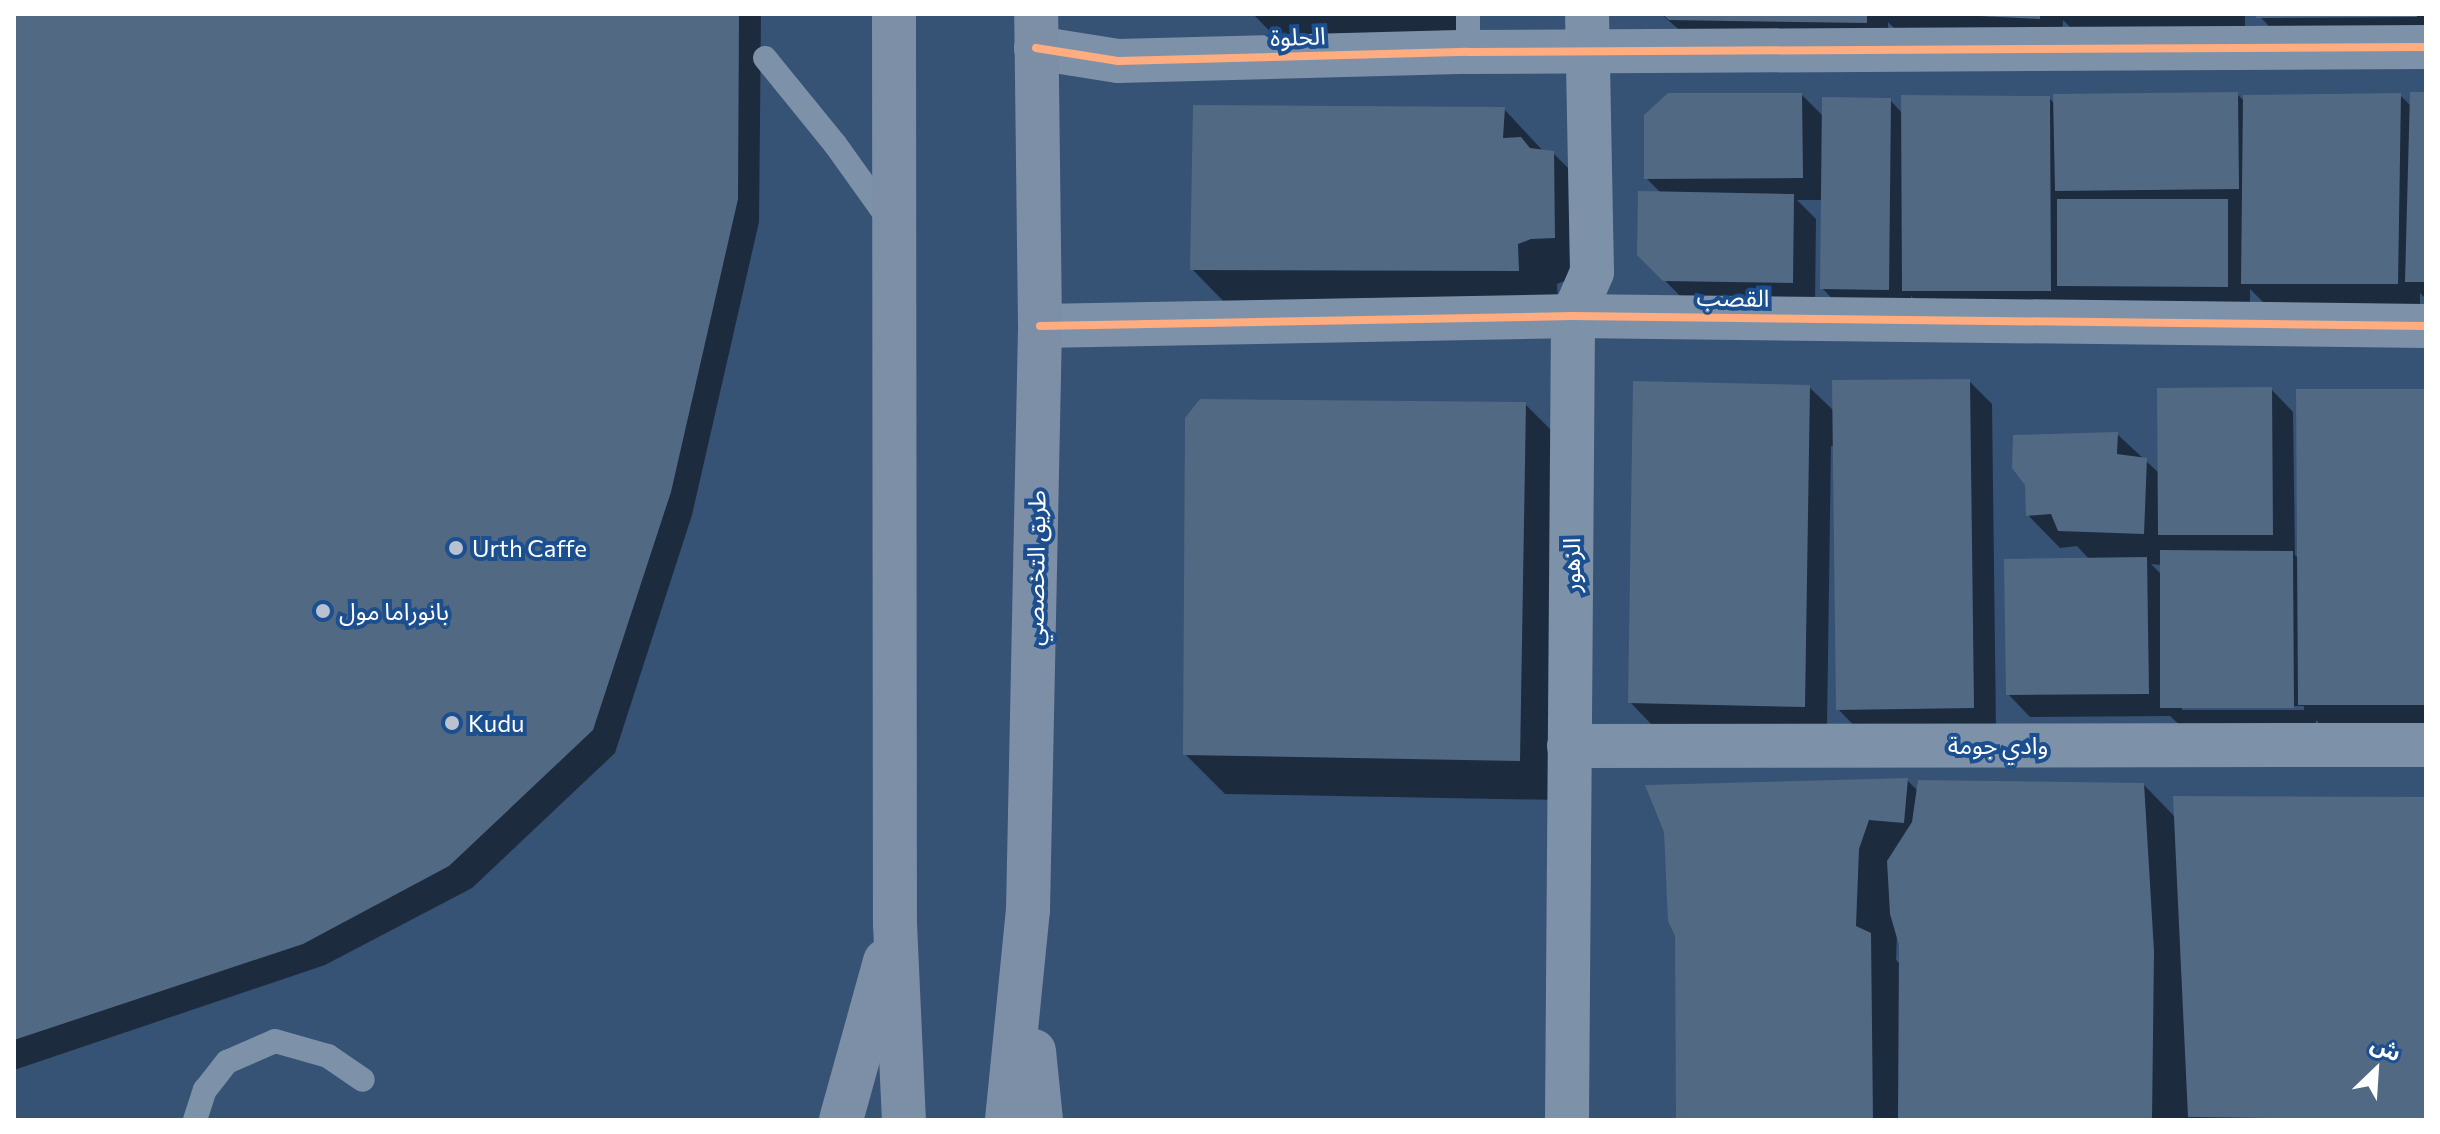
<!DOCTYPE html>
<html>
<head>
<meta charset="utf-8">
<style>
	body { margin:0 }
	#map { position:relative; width:2440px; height:1134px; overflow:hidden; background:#365274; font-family:Commissioner,"Noto Sans Arabic",sans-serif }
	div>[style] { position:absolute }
	.shadow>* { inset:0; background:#0007 }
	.building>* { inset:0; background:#526984 }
	.service>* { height:24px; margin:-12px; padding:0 12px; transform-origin:12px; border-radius:12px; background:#7d92a8 }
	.minor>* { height:44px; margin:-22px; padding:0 22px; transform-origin:22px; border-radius:22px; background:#7d92a8 }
	.primary>* { height:44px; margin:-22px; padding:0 22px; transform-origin:22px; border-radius:22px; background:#7d8ea7 }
	.cycleway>* { height:8px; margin:-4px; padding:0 4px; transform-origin:4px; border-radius:4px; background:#ffac80 }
	.dots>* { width:22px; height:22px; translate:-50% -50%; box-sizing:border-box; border:4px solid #1b4f8f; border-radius:50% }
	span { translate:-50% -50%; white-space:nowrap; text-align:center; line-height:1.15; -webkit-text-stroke:8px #1b4f8f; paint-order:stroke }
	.street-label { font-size:24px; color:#fff }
	.poi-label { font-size:24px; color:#fff }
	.left { translate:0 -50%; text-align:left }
	.frame { position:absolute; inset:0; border:16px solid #fff; pointer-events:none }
	.north { position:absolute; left:2336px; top:1030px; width:80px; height:80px; -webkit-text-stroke:6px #1b4f8f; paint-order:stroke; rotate:25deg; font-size:22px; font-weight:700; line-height:32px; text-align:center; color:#fff }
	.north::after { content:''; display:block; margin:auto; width:28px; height:36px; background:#fff; clip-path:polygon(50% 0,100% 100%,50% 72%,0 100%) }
</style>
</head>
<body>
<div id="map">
	<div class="shadow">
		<div style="clip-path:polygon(14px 14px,761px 14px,759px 222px,692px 515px,615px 753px,472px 888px,325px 965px,14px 1070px)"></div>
		<div style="clip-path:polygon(1253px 14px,1474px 14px,1471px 45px,1291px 53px)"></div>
		<div style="clip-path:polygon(1661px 14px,2245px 14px,2245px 33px,2080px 37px,2063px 20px,2062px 41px,1903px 37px,1888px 22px,1888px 45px,1693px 42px)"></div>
		<div style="clip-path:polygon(2258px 14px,2426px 14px,2426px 39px,2280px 39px)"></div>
		<div style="clip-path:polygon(2237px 94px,2245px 102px,2400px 95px,2412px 107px,2426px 94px,2426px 299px,2420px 293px,2420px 306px,2266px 305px,2250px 289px,2250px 309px,2081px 308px,2073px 299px,2073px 313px,1927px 313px,1911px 296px,1910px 311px,1844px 311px,1822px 288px,1823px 200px,1797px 200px,1816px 219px,1815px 305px,1687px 303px,1639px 254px,1662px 194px,1646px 178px,1802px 95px,1824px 117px,1890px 100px,1903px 114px,2049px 98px,2055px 104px)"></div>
		<div style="clip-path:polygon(1504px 109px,1544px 152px,1553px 153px,1593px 193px,1572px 278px,1557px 284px,1558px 311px,1232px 310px,1192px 269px)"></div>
		<div style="clip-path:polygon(1969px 381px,1992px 404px,1996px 730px,1860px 732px,1838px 709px,1835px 446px,1831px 446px,1827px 728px,1652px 725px,1630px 702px,1809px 387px,1835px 412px)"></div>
		<div style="clip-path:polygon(evenodd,2271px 389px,2293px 412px,2295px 555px,2299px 559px,2426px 391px,2426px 727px,2323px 727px,2316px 720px,2316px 730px,2184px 729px,2170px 716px,2030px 717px,2008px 694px,2090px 560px,2077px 546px,2060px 548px,2028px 515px,2117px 434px,2160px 474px,2271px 389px,2151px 564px,2162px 565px,2162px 575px,2151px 564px,2271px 389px,2182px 706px,2304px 706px,2304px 710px,2182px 710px,2182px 706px)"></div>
		<div style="clip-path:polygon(1525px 404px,1565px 444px,1559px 800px,1225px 794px,1185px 754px)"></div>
		<div style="clip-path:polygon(evenodd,1907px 780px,1919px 792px,2144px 785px,2176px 818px,2426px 799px,2426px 1120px,1678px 1120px,1677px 936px,1907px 780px,1897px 932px,1901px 944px,1901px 965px,1896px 960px,1897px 932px)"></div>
	</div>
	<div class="building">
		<div style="clip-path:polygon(14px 14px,739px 14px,738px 199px,671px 492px,593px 730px,449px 866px,303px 944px,14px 1040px)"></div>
		<div style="clip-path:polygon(1662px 14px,1867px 14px,1867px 23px,1669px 20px)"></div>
		<div style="clip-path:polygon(1940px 14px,2040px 14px,2040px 19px)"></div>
		<div style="clip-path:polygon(2256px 14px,2417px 14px,2417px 17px,2256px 18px)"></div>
		<div style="clip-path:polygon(2238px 92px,2239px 189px,2055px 191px,2053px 94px)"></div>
		<div style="clip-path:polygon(2410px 92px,2426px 92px,2426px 282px,2405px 282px)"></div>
		<div style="clip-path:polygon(1668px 93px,1802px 93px,1803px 178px,1644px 179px,1644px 115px)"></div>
		<div style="clip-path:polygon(2401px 93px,2398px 284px,2241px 284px,2243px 95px)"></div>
		<div style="clip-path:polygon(1901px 95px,2050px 96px,2051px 291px,1902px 291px)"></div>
		<div style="clip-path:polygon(1822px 97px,1891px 98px,1889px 290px,1820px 289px)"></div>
		<div style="clip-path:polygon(1193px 105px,1505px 107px,1503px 138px,1521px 137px,1530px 148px,1554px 151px,1555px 238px,1531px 239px,1518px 244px,1519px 271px,1190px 270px)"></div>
		<div style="clip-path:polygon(1638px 191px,1794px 194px,1793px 283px,1663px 281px,1637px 255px)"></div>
		<div style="clip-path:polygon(2057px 199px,2228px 199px,2228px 287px,2057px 286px)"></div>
		<div style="clip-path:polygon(1970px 379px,1974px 708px,1836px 710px,1832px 380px)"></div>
		<div style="clip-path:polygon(1633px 381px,1810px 385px,1805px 707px,1628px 703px)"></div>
		<div style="clip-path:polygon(2272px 387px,2273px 535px,2158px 535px,2157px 388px)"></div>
		<div style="clip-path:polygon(2296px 389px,2426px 389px,2426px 705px,2298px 705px)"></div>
		<div style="clip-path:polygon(1200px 399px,1526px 402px,1520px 761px,1183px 755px,1185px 418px)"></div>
		<div style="clip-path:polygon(2118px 432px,2117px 454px,2147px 458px,2144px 534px,2058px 531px,2051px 514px,2026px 516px,2025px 485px,2012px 468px,2013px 435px)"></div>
		<div style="clip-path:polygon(2160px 550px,2293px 551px,2294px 708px,2160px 708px)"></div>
		<div style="clip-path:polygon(2147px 557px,2149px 694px,2006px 695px,2004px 559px)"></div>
		<div style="clip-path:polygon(1908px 778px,1904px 823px,1869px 820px,1859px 849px,1856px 926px,1871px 933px,1873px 1120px,1676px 1120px,1675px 936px,1668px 921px,1664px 832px,1645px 785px)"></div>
		<div style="clip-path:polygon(1918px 780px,2144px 783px,2154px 951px,2152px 1120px,1898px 1118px,1899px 945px,1890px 914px,1887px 861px,1912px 822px)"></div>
		<div style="clip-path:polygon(2173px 796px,2426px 797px,2426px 1120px,2188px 1117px)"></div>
	</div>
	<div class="service">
		<div style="left:1468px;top:52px;width:38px;rotate:-90deg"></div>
		<div style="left:765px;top:58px;width:111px;rotate:50.9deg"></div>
		<div style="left:835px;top:144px;width:95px;rotate:54.5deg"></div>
		<div style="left:195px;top:1120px;width:32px;rotate:-72deg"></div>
		<div style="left:205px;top:1090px;width:36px;rotate:-52deg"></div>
		<div style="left:227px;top:1062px;width:52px;rotate:-23.6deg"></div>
		<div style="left:275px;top:1041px;width:55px;rotate:15.8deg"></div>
		<div style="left:328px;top:1056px;width:42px;rotate:34.4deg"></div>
	</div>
	<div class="minor">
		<div style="left:1036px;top:48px;width:83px;rotate:9deg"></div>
		<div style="left:1118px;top:61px;width:350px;rotate:-1.5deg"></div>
		<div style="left:1468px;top:52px;width:958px;rotate:-0.3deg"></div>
		<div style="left:1040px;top:326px;width:533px;rotate:-1.07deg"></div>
		<div style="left:1573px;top:316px;width:853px;rotate:0.67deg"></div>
		<div style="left:1569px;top:746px;width:857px;rotate:-0.07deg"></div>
		<div style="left:1567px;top:1120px;width:804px;rotate:-89.57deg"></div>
		<div style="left:1573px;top:316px;width:48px;rotate:-66.6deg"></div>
		<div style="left:1592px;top:272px;width:258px;rotate:-91.1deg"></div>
	</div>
	<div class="primary">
		<div style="left:894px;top:14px;width:910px;rotate:89.94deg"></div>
		<div style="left:895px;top:924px;width:196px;rotate:87.4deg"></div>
		<div style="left:1034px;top:1051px;width:69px;rotate:84.2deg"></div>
		<div style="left:841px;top:1120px;width:165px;rotate:-74.5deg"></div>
		<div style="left:1007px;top:1120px;width:211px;rotate:-84.3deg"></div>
		<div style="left:1028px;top:910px;width:584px;rotate:-88.82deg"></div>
		<div style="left:1040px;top:326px;width:312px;rotate:-90.7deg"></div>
	</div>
	<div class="cycleway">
		<div style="left:1036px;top:48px;width:83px;rotate:9deg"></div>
		<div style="left:1118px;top:61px;width:350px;rotate:-1.5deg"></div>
		<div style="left:1468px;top:52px;width:958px;rotate:-0.3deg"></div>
		<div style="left:1040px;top:326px;width:533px;rotate:-1.07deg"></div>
		<div style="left:1573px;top:316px;width:853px;rotate:0.67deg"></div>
	</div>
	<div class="dots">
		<div style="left:456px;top:548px;background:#b9c2ce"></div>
		<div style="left:323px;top:611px;background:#b9c2ce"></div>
		<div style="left:452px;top:723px;background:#b9c2ce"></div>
	</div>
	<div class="street-label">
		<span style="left:1298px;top:36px;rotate:-2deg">الحلوة</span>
		<span style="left:1733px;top:297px;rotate:1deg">القصب</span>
		<span style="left:1571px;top:565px;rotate:-90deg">الزهور</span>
		<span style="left:1035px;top:568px;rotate:-89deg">طريق التخصصي</span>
		<span style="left:1998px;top:745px">وادي جومة</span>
	</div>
	<div class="poi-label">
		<span class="left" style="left:472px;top:548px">Urth Caffe</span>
		<span class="left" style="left:339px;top:611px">بانوراما مول</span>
		<span class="left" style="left:468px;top:723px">Kudu</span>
	</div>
	<div class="frame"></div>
	<div class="north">ش</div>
</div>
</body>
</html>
